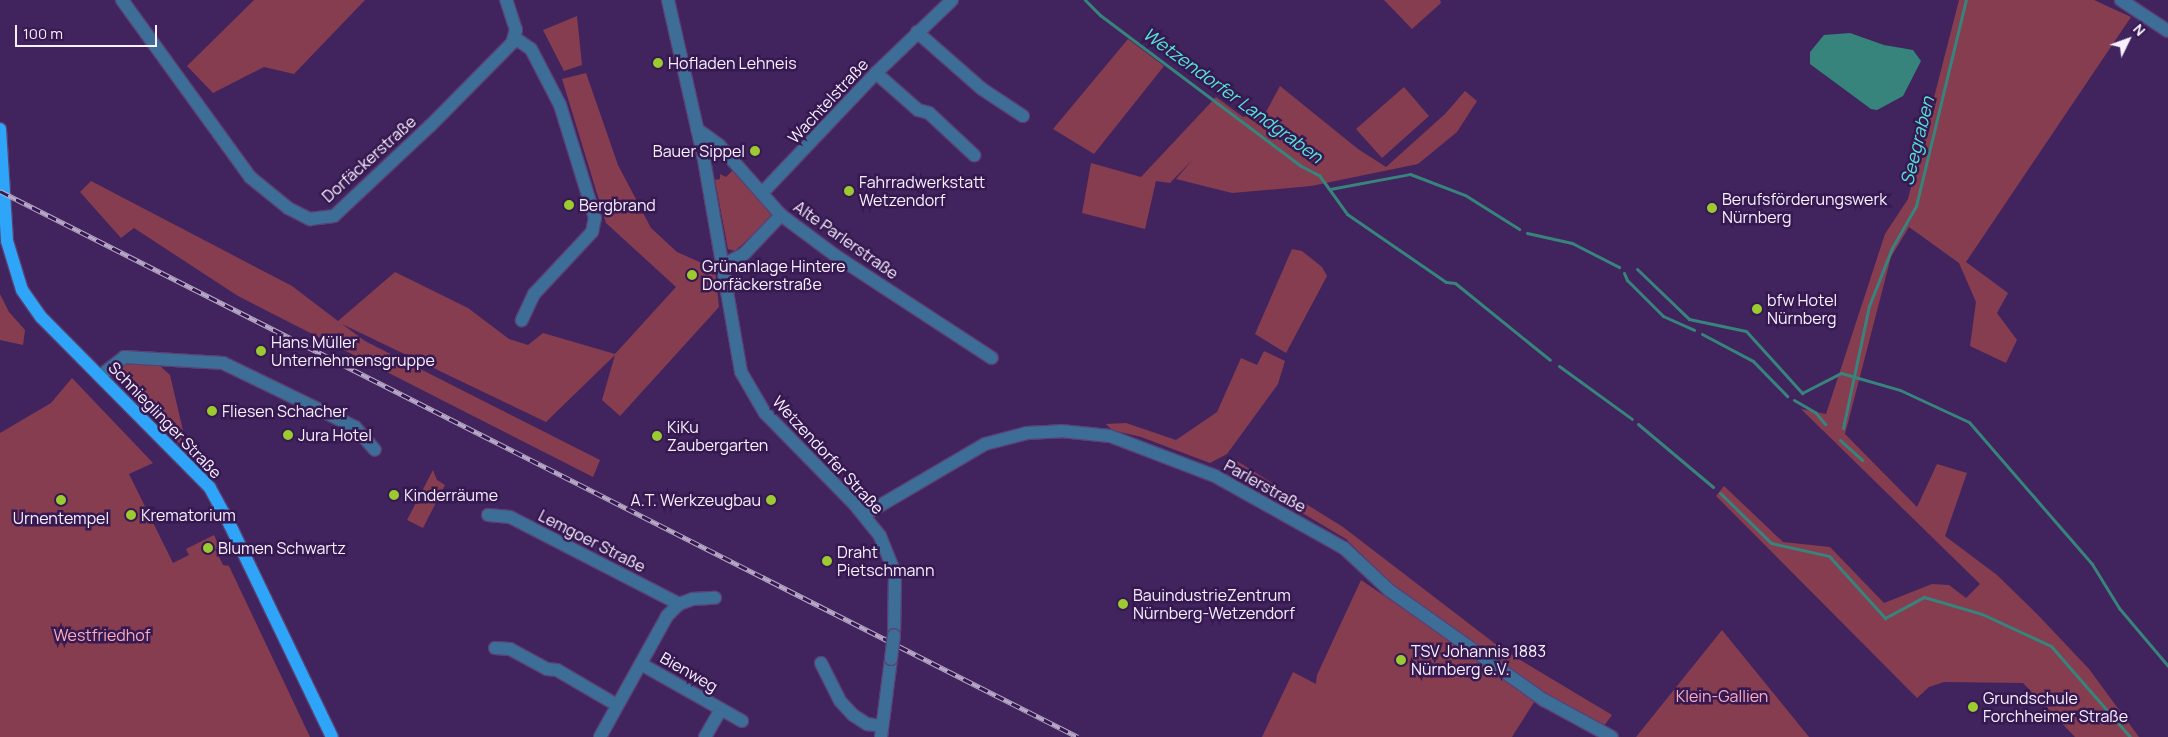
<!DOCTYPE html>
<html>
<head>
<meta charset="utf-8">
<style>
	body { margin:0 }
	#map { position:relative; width:2168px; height:737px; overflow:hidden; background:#41245d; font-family:Manrope,sans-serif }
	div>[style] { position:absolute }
	.green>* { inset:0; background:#863d50 }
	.water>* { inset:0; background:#37847c }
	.stream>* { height:3px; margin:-1.5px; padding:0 1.5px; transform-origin:1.5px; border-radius:1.5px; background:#37847c }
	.roads { filter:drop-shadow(1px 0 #5a4174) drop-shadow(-1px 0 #5a4174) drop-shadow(0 1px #5a4174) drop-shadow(0 -1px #5a4174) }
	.minor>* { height:12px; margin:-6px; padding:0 6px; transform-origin:6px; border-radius:6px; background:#3d6e97 }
	.major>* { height:12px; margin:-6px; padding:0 6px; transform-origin:6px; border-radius:6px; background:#2ea5f9 }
	.rail>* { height:5px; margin-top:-2.5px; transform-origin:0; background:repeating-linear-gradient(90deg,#371951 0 9px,#b8a9c7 0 18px); box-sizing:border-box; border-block:1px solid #b8a9c7 }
	.bridges { filter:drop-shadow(1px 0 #5a4174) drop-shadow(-1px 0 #5a4174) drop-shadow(0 1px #5a4174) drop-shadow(0 -1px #5a4174) }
	.minor-bridge>* { height:12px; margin:-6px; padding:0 6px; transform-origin:6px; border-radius:6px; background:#3d6e97 }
	.dots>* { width:14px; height:14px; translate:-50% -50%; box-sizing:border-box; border:2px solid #371951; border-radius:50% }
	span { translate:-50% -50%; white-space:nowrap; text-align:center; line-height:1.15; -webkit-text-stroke:5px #371951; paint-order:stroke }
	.poi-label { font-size:16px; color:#f7f0ff }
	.left { translate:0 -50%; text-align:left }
	.right { translate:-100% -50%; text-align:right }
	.street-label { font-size:16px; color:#f7f0ff }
	.park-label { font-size:16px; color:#fbacbd }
	.water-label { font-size:18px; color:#52e6d7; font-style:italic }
	.north { position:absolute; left:2103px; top:15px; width:50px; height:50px; -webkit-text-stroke:4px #371951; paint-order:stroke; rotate:48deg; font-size:14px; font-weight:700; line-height:20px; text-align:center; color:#f7f0ff }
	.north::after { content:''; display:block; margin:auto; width:18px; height:22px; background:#f7f0ff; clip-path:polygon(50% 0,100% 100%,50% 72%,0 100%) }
	.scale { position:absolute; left:15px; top:25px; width:142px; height:22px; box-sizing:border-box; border:2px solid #f7f0ff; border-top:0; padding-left:6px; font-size:15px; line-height:18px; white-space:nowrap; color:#f7f0ff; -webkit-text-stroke:4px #371951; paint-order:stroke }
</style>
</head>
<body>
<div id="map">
	<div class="green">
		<div style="clip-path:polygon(254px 0,365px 0,294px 74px,264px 67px,213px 93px,187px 66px)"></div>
		<div style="clip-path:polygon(1384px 0,1440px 0,1441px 3px,1412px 29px)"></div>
		<div style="clip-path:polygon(1959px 0,2094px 0,2131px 17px,1966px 262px,2008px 293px,1997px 313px,2017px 340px,2006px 363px,1970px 346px,1976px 302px,1959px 263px,1909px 227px,1891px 257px,1845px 434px,1917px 507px,1937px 464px,1967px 473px,1945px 536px,1997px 575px,2037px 614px,2089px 669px,2139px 737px,2075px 737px,2023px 683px,1944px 682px,1929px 687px,1917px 698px,1716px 496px,1724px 486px,1783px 542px,1830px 547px,1884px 603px,1932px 584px,1949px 585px,1966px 598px,1980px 584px,1801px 409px,1826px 414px,1885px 234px,1908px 199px)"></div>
		<div style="clip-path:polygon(577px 16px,582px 65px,564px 71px,543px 30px)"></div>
		<div style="clip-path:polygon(1128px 39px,1164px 66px,1094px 154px,1053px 129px)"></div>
		<div style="clip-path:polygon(586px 73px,618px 165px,651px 228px,677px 252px,715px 269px,719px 307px,620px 416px,602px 400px,615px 355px,546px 422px,342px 324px,365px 341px,600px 460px,593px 477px,238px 296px,134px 228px,121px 238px,80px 192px,91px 181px,292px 286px,338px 321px,395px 272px,468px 308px,509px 339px,528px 345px,543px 333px,615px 354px,676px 287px,606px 223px,562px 79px)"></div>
		<div style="clip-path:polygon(1280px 86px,1358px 149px,1386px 167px,1445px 114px,1465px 91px,1477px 101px,1457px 132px,1418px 164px,1311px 186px,1232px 193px,1176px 179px,1193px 159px,1170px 183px,1156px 181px,1145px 229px,1082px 213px,1091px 163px,1141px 177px,1216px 97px,1243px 117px,1266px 112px)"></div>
		<div style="clip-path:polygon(1404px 87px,1429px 116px,1382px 158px,1356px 129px)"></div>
		<div style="clip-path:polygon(734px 169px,771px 212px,770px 219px,735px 251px,728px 249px,715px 180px,720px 179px,720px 174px,726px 177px)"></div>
		<div style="clip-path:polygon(1292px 249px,1302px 251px,1322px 267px,1327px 276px,1286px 353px,1255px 334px)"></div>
		<div style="clip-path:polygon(0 294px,9px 312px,25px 330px,23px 345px,0 340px)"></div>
		<div style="clip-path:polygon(1264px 351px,1285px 361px,1278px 384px,1227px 454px,1210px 463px,1141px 437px,1112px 430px,1106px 424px,1126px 423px,1176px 440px,1217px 412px,1241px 358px,1257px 365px)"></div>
		<div style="clip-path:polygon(120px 363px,160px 366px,170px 375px,188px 452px,115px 379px)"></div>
		<div style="clip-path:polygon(72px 378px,153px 463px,129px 474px,173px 563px,189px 555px,186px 549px,214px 535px,220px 547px,215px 549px,223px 565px,229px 566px,310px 737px,0 737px,0 433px,51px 403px)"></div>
		<div style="clip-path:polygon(1232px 458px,1343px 527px,1502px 649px,1612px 715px,1603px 727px,1567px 708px,1403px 595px,1346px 539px,1235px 473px)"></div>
		<div style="clip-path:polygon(433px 470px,437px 480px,445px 485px,423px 528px,407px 520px)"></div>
		<div style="clip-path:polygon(1361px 580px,1536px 699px,1512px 737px,1262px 737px,1293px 672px,1316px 684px,1317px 675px)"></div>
		<div style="clip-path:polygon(1722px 630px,1809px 737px,1636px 737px)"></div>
	</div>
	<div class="water">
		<div style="clip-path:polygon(1850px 33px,1884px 45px,1913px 50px,1921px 61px,1903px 96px,1877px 110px,1871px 109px,1810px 64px,1810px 52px,1824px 35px)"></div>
	</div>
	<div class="stream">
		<div style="left:1085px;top:0;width:21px;rotate:45deg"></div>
		<div style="left:1100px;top:15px;width:251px;rotate:36.9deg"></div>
		<div style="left:1301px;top:166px;width:20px;rotate:27deg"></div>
		<div style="left:1319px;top:175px;width:48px;rotate:54.3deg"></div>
		<div style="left:1347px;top:214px;width:120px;rotate:34.5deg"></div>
		<div style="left:1446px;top:282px;width:9px;rotate:6deg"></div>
		<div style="left:1455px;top:283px;width:122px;rotate:39deg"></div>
		<div style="left:1330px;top:189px;width:81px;rotate:-10.6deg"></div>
		<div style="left:1410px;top:174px;width:59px;rotate:20.9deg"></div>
		<div style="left:1465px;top:195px;width:64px;rotate:32.2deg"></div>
		<div style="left:1527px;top:233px;width:46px;rotate:12.5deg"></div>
		<div style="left:1572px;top:243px;width:53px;rotate:27.1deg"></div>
		<div style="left:1637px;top:269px;width:72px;rotate:43.9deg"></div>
		<div style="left:1689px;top:319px;width:58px;rotate:11.9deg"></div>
		<div style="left:1746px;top:331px;width:84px;rotate:47.9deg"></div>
		<div style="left:1802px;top:393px;width:44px;rotate:-27.1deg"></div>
		<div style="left:1841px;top:373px;width:61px;rotate:16.1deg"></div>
		<div style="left:1900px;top:390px;width:76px;rotate:24.9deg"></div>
		<div style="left:1969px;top:422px;width:188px;rotate:49.1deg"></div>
		<div style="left:2092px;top:564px;width:52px;rotate:58.5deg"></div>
		<div style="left:2119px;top:608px;width:76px;rotate:49.8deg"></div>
		<div style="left:1624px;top:273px;width:8px;rotate:67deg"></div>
		<div style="left:1627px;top:280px;width:51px;rotate:45deg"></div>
		<div style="left:1663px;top:316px;width:34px;rotate:24deg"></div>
		<div style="left:1702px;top:334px;width:58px;rotate:27.9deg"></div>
		<div style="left:1753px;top:361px;width:49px;rotate:45.8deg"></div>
		<div style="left:1559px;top:366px;width:90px;rotate:36deg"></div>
		<div style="left:1794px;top:400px;width:24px;rotate:30deg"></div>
		<div style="left:1815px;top:412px;width:16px;rotate:50deg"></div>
		<div style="left:1638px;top:424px;width:98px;rotate:40deg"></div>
		<div style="left:1843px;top:428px;width:125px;rotate:-78deg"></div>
		<div style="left:1869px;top:306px;width:62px;rotate:-68.4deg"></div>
		<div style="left:1892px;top:248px;width:48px;rotate:-60.3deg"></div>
		<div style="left:1916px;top:206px;width:212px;rotate:-76.4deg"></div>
		<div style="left:1840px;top:440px;width:30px;rotate:42deg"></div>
		<div style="left:1720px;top:493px;width:71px;rotate:44.4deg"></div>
		<div style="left:1771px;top:543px;width:59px;rotate:12.6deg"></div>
		<div style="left:1829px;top:556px;width:84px;rotate:47.9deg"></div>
		<div style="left:1885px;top:618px;width:44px;rotate:-28.3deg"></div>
		<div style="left:1924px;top:597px;width:60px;rotate:16.3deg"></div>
		<div style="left:1982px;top:614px;width:76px;rotate:24.9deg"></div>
		<div style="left:2051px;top:646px;width:121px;rotate:49deg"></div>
	</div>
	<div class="roads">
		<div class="minor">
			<div style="left:122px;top:0;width:218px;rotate:54.1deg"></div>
			<div style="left:250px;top:177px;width:49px;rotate:39.2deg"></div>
			<div style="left:288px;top:208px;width:25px;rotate:27deg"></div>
			<div style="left:310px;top:219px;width:24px;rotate:-7deg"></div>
			<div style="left:334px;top:216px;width:132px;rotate:-43.2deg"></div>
			<div style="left:430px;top:126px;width:117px;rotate:-45.3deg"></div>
			<div style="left:512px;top:43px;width:14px;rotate:-73deg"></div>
			<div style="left:516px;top:30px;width:32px;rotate:-108deg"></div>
			<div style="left:668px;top:0;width:158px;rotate:77.2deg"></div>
			<div style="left:703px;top:154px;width:221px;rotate:80.1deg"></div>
			<div style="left:741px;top:372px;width:48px;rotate:59.7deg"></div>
			<div style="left:765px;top:413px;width:129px;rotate:45.6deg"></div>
			<div style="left:855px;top:505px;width:40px;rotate:51deg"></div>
			<div style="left:880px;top:536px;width:40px;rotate:68deg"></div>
			<div style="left:895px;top:573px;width:62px;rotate:90.9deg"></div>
			<div style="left:2121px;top:0;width:56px;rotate:33.4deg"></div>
			<div style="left:917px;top:32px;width:86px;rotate:41.2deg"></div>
			<div style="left:982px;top:89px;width:49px;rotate:33.4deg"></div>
			<div style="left:515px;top:38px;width:19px;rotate:35deg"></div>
			<div style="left:531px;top:49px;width:63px;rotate:62.6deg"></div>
			<div style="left:560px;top:105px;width:118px;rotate:72.8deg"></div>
			<div style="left:595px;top:218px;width:14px;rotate:102deg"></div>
			<div style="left:592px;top:232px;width:85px;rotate:133.1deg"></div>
			<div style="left:534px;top:294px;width:29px;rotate:115deg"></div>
			<div style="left:876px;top:73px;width:56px;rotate:41.4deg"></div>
			<div style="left:918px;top:110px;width:11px;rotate:15deg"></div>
			<div style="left:929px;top:113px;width:62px;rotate:43deg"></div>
			<div style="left:697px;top:129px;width:27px;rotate:36deg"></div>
			<div style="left:719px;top:145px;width:94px;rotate:48.5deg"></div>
			<div style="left:781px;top:215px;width:69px;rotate:36.7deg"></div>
			<div style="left:836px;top:256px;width:186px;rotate:33.2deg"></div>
			<div style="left:763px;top:192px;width:164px;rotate:-46.5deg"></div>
			<div style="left:876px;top:73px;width:105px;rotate:-43.8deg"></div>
			<div style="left:723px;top:265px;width:24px;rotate:-28deg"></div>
			<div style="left:744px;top:254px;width:54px;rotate:-46.5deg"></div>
			<div style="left:100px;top:376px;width:31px;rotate:-38deg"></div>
			<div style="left:124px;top:357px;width:99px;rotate:3.5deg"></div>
			<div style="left:223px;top:363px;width:147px;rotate:25.9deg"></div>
			<div style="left:355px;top:427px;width:30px;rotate:49deg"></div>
			<div style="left:488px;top:515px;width:22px;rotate:5deg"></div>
			<div style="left:510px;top:517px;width:190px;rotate:27.2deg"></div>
			<div style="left:864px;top:515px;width:140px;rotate:-30.4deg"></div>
			<div style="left:985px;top:444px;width:43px;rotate:-14.7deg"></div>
			<div style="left:1027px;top:433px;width:34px;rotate:-3deg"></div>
			<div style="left:1061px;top:431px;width:49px;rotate:5.8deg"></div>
			<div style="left:1110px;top:436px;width:112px;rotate:20.9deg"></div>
			<div style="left:1215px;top:476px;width:148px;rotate:29.2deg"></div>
			<div style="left:1344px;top:548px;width:62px;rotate:43deg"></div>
			<div style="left:1389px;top:590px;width:190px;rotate:35.4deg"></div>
			<div style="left:1544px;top:700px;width:77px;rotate:28.6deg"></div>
			<div style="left:495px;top:648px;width:15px;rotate:4deg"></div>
			<div style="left:510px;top:649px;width:42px;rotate:28.4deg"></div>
			<div style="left:547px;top:669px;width:10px;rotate:6deg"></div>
			<div style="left:557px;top:670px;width:69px;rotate:30.3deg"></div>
			<div style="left:821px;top:663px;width:42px;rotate:63.4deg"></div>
			<div style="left:840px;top:701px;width:19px;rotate:47deg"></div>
			<div style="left:853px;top:715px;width:17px;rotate:33deg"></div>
			<div style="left:867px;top:724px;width:15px;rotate:8deg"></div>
			<div style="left:641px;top:664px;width:116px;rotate:29.4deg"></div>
			<div style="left:600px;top:737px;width:138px;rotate:-61deg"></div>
			<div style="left:667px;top:616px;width:17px;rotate:-45deg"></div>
			<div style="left:679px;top:604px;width:15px;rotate:-20deg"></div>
			<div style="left:693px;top:599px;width:22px;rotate:-3deg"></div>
			<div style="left:705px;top:737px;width:32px;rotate:-60deg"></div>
			<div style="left:881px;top:737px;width:79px;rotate:-82.7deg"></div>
		</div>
		<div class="major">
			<div style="left:0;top:129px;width:112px;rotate:86.4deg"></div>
			<div style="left:7px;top:241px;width:51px;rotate:73deg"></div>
			<div style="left:22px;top:290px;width:33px;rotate:55deg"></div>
			<div style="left:41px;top:317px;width:240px;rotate:45.3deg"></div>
			<div style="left:210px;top:488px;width:42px;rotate:61.6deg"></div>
			<div style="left:230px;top:525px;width:235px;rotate:64.3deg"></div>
		</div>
	</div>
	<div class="rail">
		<div style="left:0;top:191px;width:1208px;rotate:26.86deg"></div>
	</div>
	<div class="bridges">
		<div class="minor-bridge">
			<div style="left:891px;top:659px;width:24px;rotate:-83deg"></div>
		</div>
	</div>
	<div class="dots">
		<div style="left:658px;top:63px;background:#9cca31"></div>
		<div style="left:755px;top:151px;background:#9cca31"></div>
		<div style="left:849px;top:191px;background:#9cca31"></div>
		<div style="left:569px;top:205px;background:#9cca31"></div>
		<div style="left:1712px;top:208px;background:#9cca31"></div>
		<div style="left:692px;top:275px;background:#9cca31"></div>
		<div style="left:1757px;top:309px;background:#9cca31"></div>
		<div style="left:261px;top:351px;background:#9cca31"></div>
		<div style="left:212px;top:411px;background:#9cca31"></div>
		<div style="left:288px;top:435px;background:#9cca31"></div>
		<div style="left:657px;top:436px;background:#9cca31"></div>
		<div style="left:394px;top:495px;background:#9cca31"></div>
		<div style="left:61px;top:500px;background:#9cca31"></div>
		<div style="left:771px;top:500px;background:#9cca31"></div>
		<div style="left:131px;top:515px;background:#9cca31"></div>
		<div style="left:208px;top:548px;background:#9cca31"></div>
		<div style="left:827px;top:561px;background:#9cca31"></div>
		<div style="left:1123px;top:604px;background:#9cca31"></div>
		<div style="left:1401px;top:660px;background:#9cca31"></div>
		<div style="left:1973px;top:707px;background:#9cca31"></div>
	</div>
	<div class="poi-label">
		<span class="left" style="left:668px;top:63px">Hofladen Lehneis</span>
		<span class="right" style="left:745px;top:151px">Bauer Sippel</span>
		<span class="left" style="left:859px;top:191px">Fahrradwerkstatt<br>Wetzendorf</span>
		<span class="left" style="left:1722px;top:208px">Berufsförderungswerk<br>Nürnberg</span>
		<span class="left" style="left:579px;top:205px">Bergbrand</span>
		<span class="left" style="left:702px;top:275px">Grünanlage Hintere<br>Dorfäckerstraße</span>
		<span class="left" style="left:1767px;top:309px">bfw Hotel<br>Nürnberg</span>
		<span class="left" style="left:271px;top:351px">Hans Müller<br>Unternehmensgruppe</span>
		<span class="left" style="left:222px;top:411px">Fliesen Schacher</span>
		<span class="left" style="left:667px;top:436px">KiKu<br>Zaubergarten</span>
		<span class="left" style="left:298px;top:435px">Jura Hotel</span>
		<span class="left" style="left:404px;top:495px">Kinderräume</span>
		<span class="right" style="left:761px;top:500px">A.T. Werkzeugbau</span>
		<span class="left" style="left:141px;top:515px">Krematorium</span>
		<span style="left:61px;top:518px">Urnentempel</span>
		<span class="left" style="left:218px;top:548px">Blumen Schwartz</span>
		<span class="left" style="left:837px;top:561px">Draht<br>Pietschmann</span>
		<span class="left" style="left:1133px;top:604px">BauindustrieZentrum<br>Nürnberg-Wetzendorf</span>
		<span class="left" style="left:1411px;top:660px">TSV Johannis 1883<br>Nürnberg e.V.</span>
		<span class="left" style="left:1983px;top:707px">Grundschule<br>Forchheimer Straße</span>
	</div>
	<div class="street-label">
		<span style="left:828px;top:101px;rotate:-47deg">Wachtelstraße</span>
		<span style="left:369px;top:159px;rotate:-42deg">Dorfäckerstraße</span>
		<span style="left:846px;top:240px;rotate:35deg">Alte Parlerstraße</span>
		<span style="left:165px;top:420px;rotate:46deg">Schnieglinger Straße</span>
		<span style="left:828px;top:455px;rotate:47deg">Wetzendorfer Straße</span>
		<span style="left:1265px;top:486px;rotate:29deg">Parlerstraße</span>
		<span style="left:592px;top:541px;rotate:27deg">Lemgoer Straße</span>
		<span style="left:689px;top:672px;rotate:30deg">Bienweg</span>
	</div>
	<div class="park-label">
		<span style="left:102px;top:635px">Westfriedhof</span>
		<span style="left:1722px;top:696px">Klein-Gallien</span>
	</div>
	<div class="water-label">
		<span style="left:1233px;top:95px;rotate:36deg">Wetzendorfer Landgraben</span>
		<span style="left:1917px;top:141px;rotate:-76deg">Seegraben</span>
	</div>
	<div class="north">N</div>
	<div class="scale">100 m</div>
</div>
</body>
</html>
